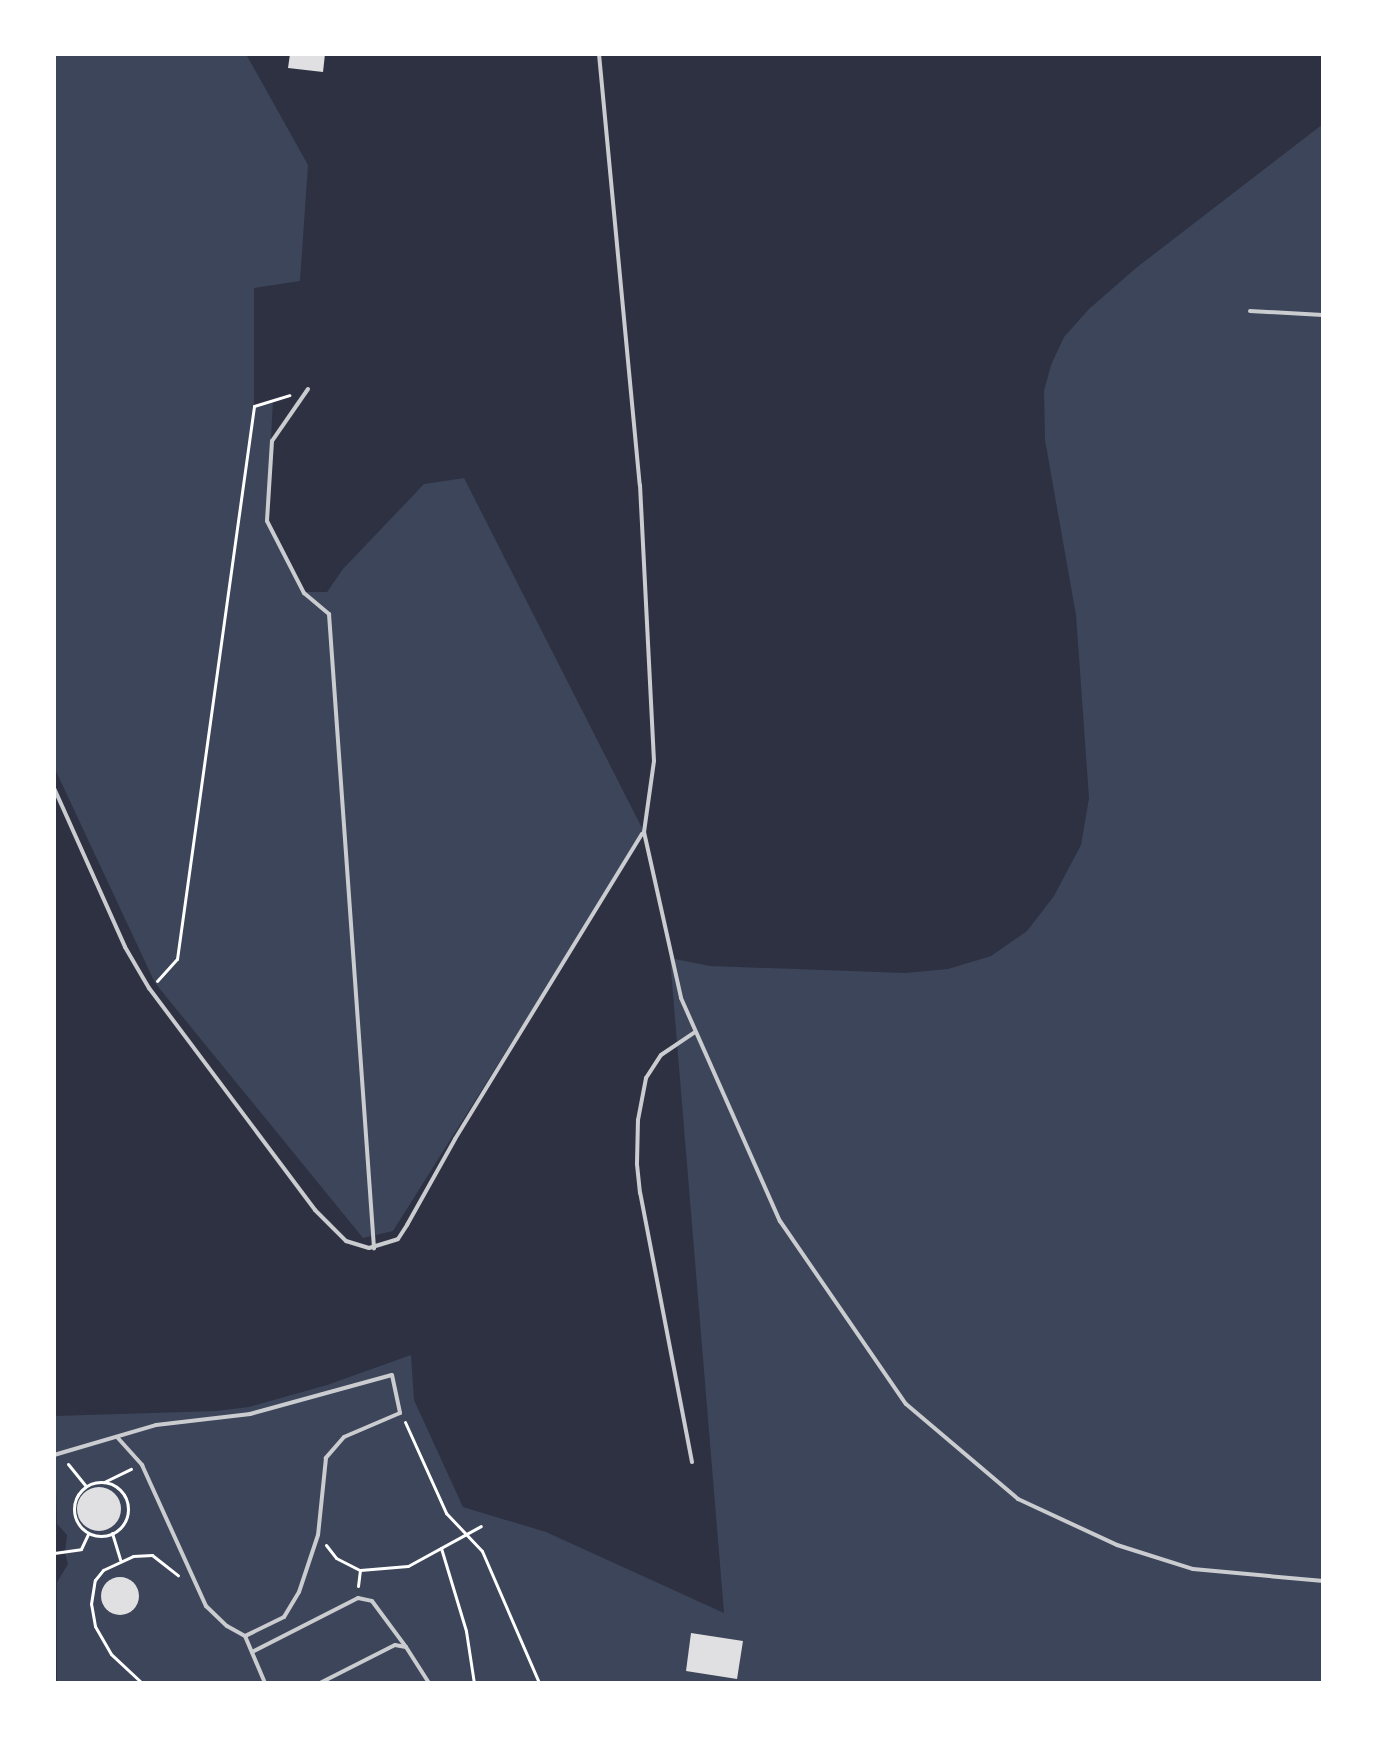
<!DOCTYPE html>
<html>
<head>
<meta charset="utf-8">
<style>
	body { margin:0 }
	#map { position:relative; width:1377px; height:1737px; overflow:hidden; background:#2d3142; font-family:Cabin,sans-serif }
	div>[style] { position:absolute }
	.green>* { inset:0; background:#3c4559 }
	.building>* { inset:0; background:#e0e0e3 }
	.round { border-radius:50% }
	.path>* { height:3px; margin:-1.5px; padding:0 1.5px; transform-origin:1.5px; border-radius:1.5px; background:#fff }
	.path>.ring { margin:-1.5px; padding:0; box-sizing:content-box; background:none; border:3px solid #fff; border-radius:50% }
	.service>* { height:4px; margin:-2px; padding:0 2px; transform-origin:2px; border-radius:2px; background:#caccd0 }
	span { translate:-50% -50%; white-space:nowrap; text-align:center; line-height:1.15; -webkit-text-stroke:6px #fff; paint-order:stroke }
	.frame { position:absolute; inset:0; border:56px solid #fff; pointer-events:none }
</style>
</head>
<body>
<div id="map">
	<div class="green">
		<div style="clip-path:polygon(54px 54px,246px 54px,308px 165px,300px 281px,254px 288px,254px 406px,273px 400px,267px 521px,303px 592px,327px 592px,343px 569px,424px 484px,464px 478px,644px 832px,393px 1231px,363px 1238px,155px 983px,54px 767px)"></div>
		<div style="clip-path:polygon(1323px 124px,1323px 1683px,57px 1683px,57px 1582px,68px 1564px,65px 1553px,67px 1535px,57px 1524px,54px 1416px,216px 1411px,249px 1407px,327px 1385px,411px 1355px,414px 1400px,463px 1507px,546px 1532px,724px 1613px,670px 958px,710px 966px,905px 973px,948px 969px,991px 956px,1027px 931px,1054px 896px,1081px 845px,1089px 798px,1076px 615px,1045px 440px,1044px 391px,1051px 365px,1064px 337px,1089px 309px,1136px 268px)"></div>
	</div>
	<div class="building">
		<div style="clip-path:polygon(290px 54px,325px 54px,323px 72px,288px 68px)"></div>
		<div class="round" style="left:77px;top:1487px;width:44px;height:44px"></div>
		<div class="round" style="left:101px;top:1577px;width:38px;height:38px"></div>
		<div style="clip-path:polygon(691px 1633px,743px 1641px,737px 1679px,686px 1671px)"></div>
	</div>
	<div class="path">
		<div style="left:157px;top:981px;width:30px;rotate:-48deg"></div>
		<div style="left:177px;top:959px;width:558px;rotate:-82.07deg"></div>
		<div style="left:254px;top:406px;width:37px;rotate:-17deg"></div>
		<div style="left:405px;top:1422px;width:100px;rotate:65.7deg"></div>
		<div style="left:446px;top:1513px;width:52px;rotate:46.5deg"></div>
		<div style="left:482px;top:1551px;width:144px;rotate:66.6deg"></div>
		<div style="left:68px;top:1464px;width:28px;rotate:51deg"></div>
		<div class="ring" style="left:74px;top:1482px;width:51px;height:51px"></div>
		<div style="left:104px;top:1482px;width:30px;rotate:-26deg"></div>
		<div style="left:112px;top:1533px;width:28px;rotate:73deg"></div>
		<div style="left:326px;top:1545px;width:16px;rotate:52deg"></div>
		<div style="left:336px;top:1558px;width:27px;rotate:27deg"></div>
		<div style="left:360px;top:1570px;width:48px;rotate:-4.8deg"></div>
		<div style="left:408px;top:1566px;width:83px;rotate:-28.7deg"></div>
		<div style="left:441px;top:1548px;width:87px;rotate:73.2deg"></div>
		<div style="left:466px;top:1631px;width:53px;rotate:81.3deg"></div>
		<div style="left:54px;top:1553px;width:27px;rotate:-8deg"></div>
		<div style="left:81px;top:1549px;width:17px;rotate:-65deg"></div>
		<div style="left:358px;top:1586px;width:16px;rotate:-83deg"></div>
		<div style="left:142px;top:1683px;width:42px;rotate:-136.9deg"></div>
		<div style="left:111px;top:1654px;width:32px;rotate:-120deg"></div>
		<div style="left:95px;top:1626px;width:22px;rotate:-100deg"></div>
		<div style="left:91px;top:1604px;width:24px;rotate:-81deg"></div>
		<div style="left:95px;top:1580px;width:13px;rotate:-51deg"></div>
		<div style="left:103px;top:1570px;width:33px;rotate:-25deg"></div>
		<div style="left:133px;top:1556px;width:19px;rotate:-3deg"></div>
		<div style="left:152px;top:1555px;width:33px;rotate:38deg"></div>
	</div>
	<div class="service">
		<div style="left:599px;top:54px;width:433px;rotate:84.6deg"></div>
		<div style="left:640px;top:485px;width:276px;rotate:87.1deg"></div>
		<div style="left:654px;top:761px;width:72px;rotate:98deg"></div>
		<div style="left:644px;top:832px;width:170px;rotate:77.4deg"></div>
		<div style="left:681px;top:998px;width:244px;rotate:66.1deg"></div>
		<div style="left:780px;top:1221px;width:222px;rotate:55.5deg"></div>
		<div style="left:906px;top:1404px;width:147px;rotate:40.3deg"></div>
		<div style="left:1018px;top:1499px;width:109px;rotate:24.9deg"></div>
		<div style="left:1117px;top:1545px;width:80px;rotate:17.5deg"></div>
		<div style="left:1193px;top:1569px;width:131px;rotate:5.3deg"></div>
		<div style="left:1250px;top:311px;width:73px;rotate:3.1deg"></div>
		<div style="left:308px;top:389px;width:63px;rotate:124.7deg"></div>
		<div style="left:272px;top:441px;width:80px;rotate:93.6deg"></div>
		<div style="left:267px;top:521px;width:81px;rotate:62.8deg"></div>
		<div style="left:304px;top:593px;width:33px;rotate:40deg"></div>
		<div style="left:329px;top:614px;width:636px;rotate:85.94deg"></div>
		<div style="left:54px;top:788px;width:174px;rotate:65.9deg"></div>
		<div style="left:125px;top:947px;width:48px;rotate:59.7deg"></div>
		<div style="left:149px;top:988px;width:277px;rotate:53.2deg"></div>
		<div style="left:315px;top:1210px;width:44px;rotate:45deg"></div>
		<div style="left:346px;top:1241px;width:24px;rotate:17deg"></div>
		<div style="left:369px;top:1248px;width:30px;rotate:-17deg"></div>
		<div style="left:398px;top:1239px;width:17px;rotate:-57deg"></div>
		<div style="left:407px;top:1225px;width:98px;rotate:-60.8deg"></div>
		<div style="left:455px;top:1139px;width:358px;rotate:-58.5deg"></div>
		<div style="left:117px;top:1437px;width:38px;rotate:48deg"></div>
		<div style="left:142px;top:1465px;width:155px;rotate:65.6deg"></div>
		<div style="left:206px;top:1606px;width:29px;rotate:44deg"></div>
		<div style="left:227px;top:1626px;width:21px;rotate:29deg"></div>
		<div style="left:245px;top:1636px;width:51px;rotate:66.9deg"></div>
		<div style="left:54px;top:1455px;width:106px;rotate:-16.4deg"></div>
		<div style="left:156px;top:1425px;width:95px;rotate:-6.7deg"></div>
		<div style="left:250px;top:1414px;width:147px;rotate:-15.4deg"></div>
		<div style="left:392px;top:1375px;width:39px;rotate:78deg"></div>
		<div style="left:400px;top:1413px;width:61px;rotate:156.8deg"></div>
		<div style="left:344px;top:1437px;width:28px;rotate:131deg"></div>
		<div style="left:326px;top:1458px;width:77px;rotate:95.9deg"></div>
		<div style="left:318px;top:1535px;width:60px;rotate:108.4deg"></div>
		<div style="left:299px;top:1592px;width:29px;rotate:121deg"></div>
		<div style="left:284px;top:1617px;width:43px;rotate:154deg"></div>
		<div style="left:692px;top:1462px;width:274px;rotate:-100.9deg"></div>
		<div style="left:640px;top:1193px;width:30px;rotate:-96deg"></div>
		<div style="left:637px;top:1163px;width:43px;rotate:-88.7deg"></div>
		<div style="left:638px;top:1120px;width:43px;rotate:-79.2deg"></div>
		<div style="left:646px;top:1078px;width:27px;rotate:-57deg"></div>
		<div style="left:661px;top:1055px;width:40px;rotate:-34deg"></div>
		<div style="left:252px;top:1652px;width:119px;rotate:-27deg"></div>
		<div style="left:358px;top:1598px;width:14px;rotate:12deg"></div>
		<div style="left:372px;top:1601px;width:57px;rotate:53.5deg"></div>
		<div style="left:320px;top:1683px;width:84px;rotate:-26.9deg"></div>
		<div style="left:395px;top:1645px;width:11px;rotate:10deg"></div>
		<div style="left:406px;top:1647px;width:43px;rotate:57.4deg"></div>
	</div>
	<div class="frame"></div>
</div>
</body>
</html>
